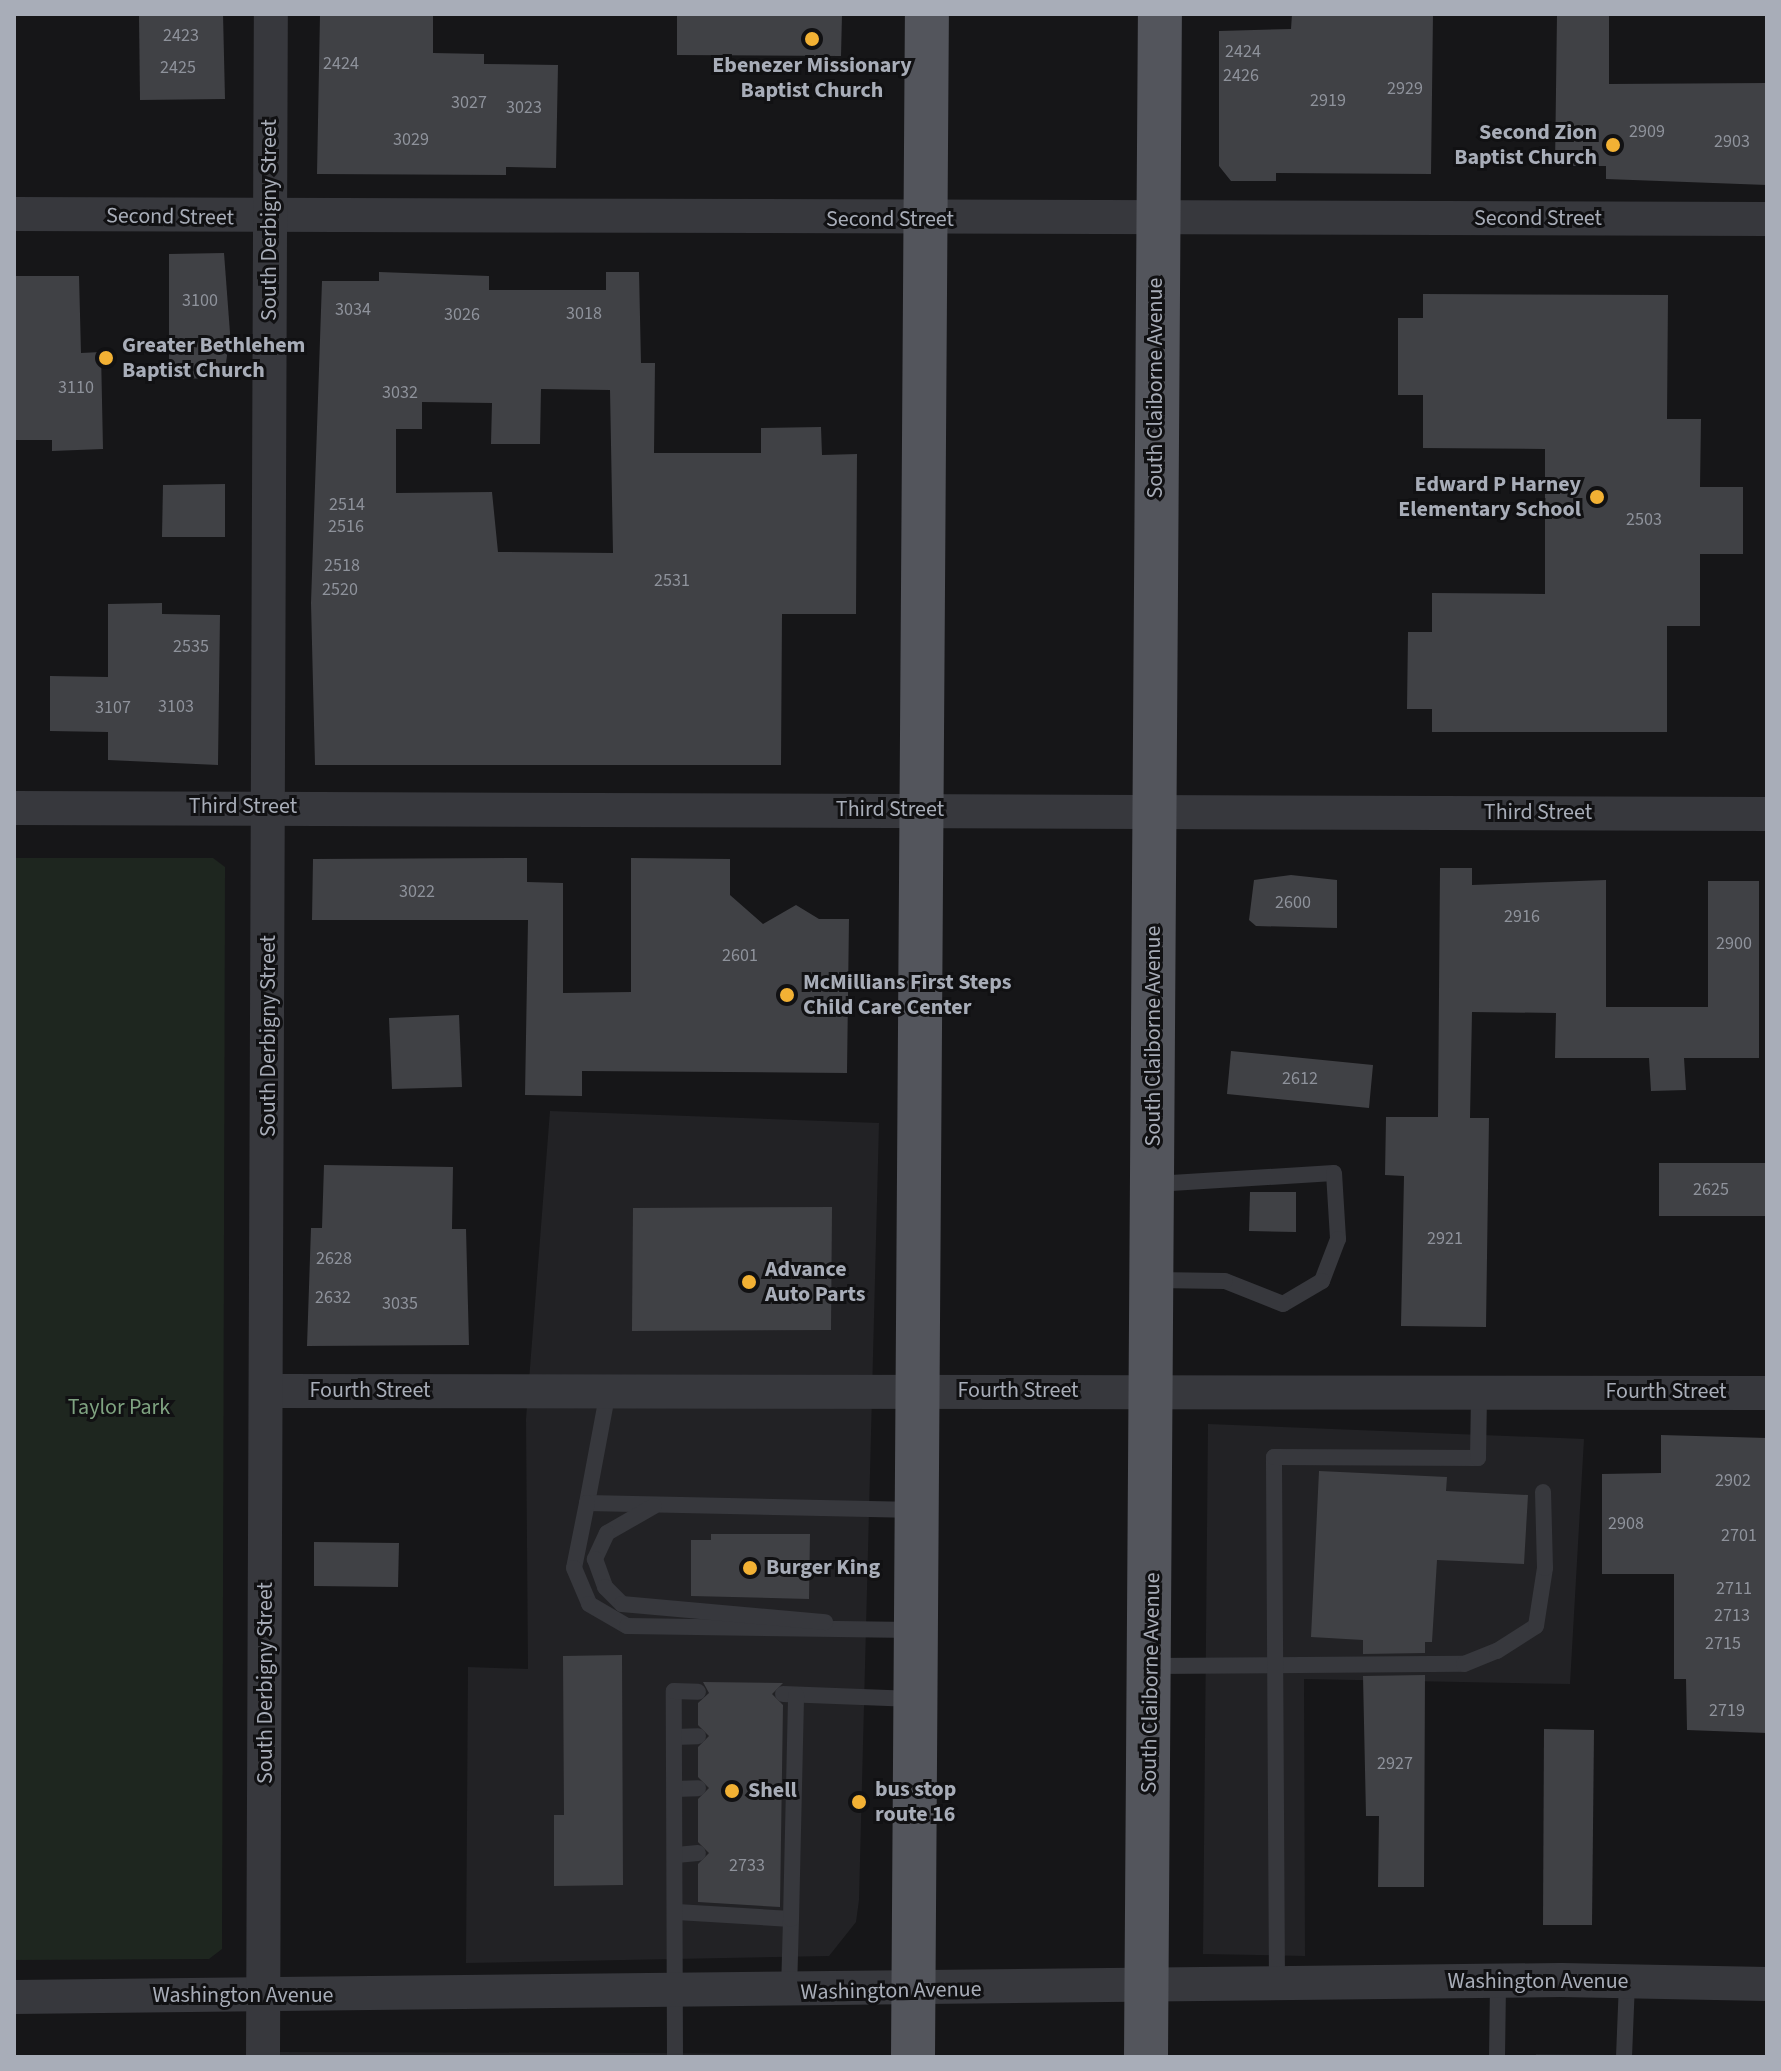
<!DOCTYPE html>
<html>
<head>
<meta charset="utf-8">
<style>
	body { margin:0 }
	#map { position:relative; width:1781px; height:2071px; overflow:hidden; background:#161618; font-family:"Source Sans 3",sans-serif }
	div>[style] { position:absolute }
	.built>* { inset:0; background:#222225 }
	.green>* { inset:0; background:#1e261f }
	.building>* { inset:0; background:#404145 }
	.lane>* { height:16px; margin:-8px; padding:0 8px; transform-origin:8px; border-radius:8px; background:#37383d }
	.street>* { height:34px; margin:-17px; padding:0 17px; transform-origin:17px; border-radius:17px; background:#37383d }
	.primary>* { height:44px; margin:-22px; padding:0 22px; transform-origin:22px; border-radius:22px; background:#53555c }
	.dots>* { width:22px; height:22px; translate:-50% -50%; box-sizing:border-box; border:4px solid #111113; border-radius:50% }
	span { translate:-50% -50%; white-space:nowrap; text-align:center; line-height:1.15; -webkit-text-stroke:6px #111113; paint-order:stroke }
	.number-label { font-size:18px; color:#8e929b }
	.number-label span { -webkit-text-stroke-width:0 }
	.poi-label { font-size:22px; color:#a8adb8; font-weight:700 }
	.right { translate:-100% -50%; text-align:right }
	.left { translate:0 -50%; text-align:left }
	.street-label { font-size:22px; color:#a8adb8 }
	.park-label { font-size:22px; color:#7fa381 }
	.frame { position:absolute; inset:0; border:16px solid #a8adb8; pointer-events:none }
</style>
</head>
<body>
<div id="map">
	<div class="built">
		<div style="clip-path:polygon(550px 1111px,879px 1123px,859px 1900px,856px 1922px,829px 1956px,466px 1963px,468px 1667px,528px 1669px,526px 1419px)"></div>
		<div style="clip-path:polygon(1208px 1424px,1584px 1439px,1570px 1684px,1304px 1679px,1305px 1956px,1203px 1954px)"></div>
		<div style="clip-path:polygon(279px 2052px,646px 2053px,884px 2055px,279px 2057px)"></div>
		<div style="clip-path:polygon(1536px 2054px,1767px 2057px,1536px 2057px)"></div>
	</div>
	<div class="green">
		<div style="clip-path:polygon(14px 858px,213px 858px,225px 867px,222px 1949px,209px 1959px,14px 1960px)"></div>
	</div>
	<div class="building">
		<div style="clip-path:polygon(139px 14px,223px 14px,225px 99px,140px 100px)"></div>
		<div style="clip-path:polygon(320px 14px,433px 14px,433px 53px,484px 54px,484px 64px,558px 65px,556px 168px,506px 167px,506px 175px,317px 174px)"></div>
		<div style="clip-path:polygon(677px 14px,842px 14px,841px 56px,677px 55px)"></div>
		<div style="clip-path:polygon(1292px 14px,1433px 14px,1431px 174px,1276px 173px,1276px 181px,1231px 181px,1219px 166px,1219px 31px,1291px 29px)"></div>
		<div style="clip-path:polygon(1557px 14px,1609px 14px,1609px 84px,1767px 83px,1767px 185px,1606px 179px,1606px 166px,1555px 166px)"></div>
		<div style="clip-path:polygon(224px 253px,230px 333px,224px 378px,169px 379px,169px 254px)"></div>
		<div style="clip-path:polygon(evenodd,379px 272px,489px 276px,489px 290px,606px 290px,606px 272px,639px 272px,641px 363px,655px 363px,654px 453px,761px 453px,761px 428px,821px 427px,822px 455px,857px 454px,856px 614px,782px 614px,781px 765px,315px 765px,311px 603px,322px 281px,379px 281px,379px 272px,541px 389px,610px 390px,613px 553px,498px 552px,492px 492px,396px 493px,396px 429px,422px 429px,422px 402px,492px 403px,491px 444px,540px 444px,541px 389px)"></div>
		<div style="clip-path:polygon(14px 276px,79px 276px,81px 353px,101px 352px,103px 449px,52px 451px,52px 440px,14px 440px)"></div>
		<div style="clip-path:polygon(1423px 294px,1668px 295px,1667px 419px,1701px 419px,1700px 487px,1743px 487px,1743px 554px,1700px 554px,1700px 626px,1667px 626px,1667px 732px,1432px 732px,1432px 709px,1407px 709px,1408px 632px,1432px 632px,1432px 593px,1545px 594px,1545px 449px,1423px 448px,1423px 395px,1398px 395px,1398px 318px,1423px 318px)"></div>
		<div style="clip-path:polygon(225px 484px,225px 537px,162px 537px,163px 485px)"></div>
		<div style="clip-path:polygon(162px 603px,162px 614px,220px 615px,218px 765px,108px 760px,108px 732px,50px 731px,50px 676px,108px 677px,108px 604px)"></div>
		<div style="clip-path:polygon(527px 858px,527px 882px,563px 883px,563px 993px,631px 992px,631px 858px,730px 859px,730px 895px,763px 924px,796px 905px,819px 919px,849px 919px,847px 1073px,582px 1071px,582px 1096px,525px 1095px,528px 920px,312px 920px,313px 859px)"></div>
		<div style="clip-path:polygon(1440px 868px,1472px 868px,1472px 885px,1606px 880px,1606px 1007px,1708px 1007px,1708px 881px,1759px 881px,1759px 1058px,1684px 1058px,1686px 1090px,1651px 1091px,1649px 1058px,1555px 1058px,1556px 1013px,1472px 1012px,1470px 1118px,1489px 1118px,1486px 1327px,1401px 1326px,1404px 1176px,1385px 1175px,1386px 1117px,1438px 1117px)"></div>
		<div style="clip-path:polygon(1291px 875px,1337px 880px,1337px 928px,1256px 926px,1249px 920px,1254px 880px)"></div>
		<div style="clip-path:polygon(459px 1015px,462px 1087px,392px 1089px,389px 1018px)"></div>
		<div style="clip-path:polygon(1231px 1051px,1373px 1065px,1369px 1108px,1227px 1094px)"></div>
		<div style="clip-path:polygon(1659px 1163px,1767px 1163px,1767px 1216px,1659px 1216px)"></div>
		<div style="clip-path:polygon(324px 1165px,453px 1167px,452px 1229px,466px 1229px,469px 1345px,307px 1346px,311px 1228px,322px 1228px)"></div>
		<div style="clip-path:polygon(1250px 1192px,1296px 1192px,1296px 1232px,1249px 1231px)"></div>
		<div style="clip-path:polygon(832px 1207px,831px 1330px,632px 1331px,633px 1208px)"></div>
		<div style="clip-path:polygon(1661px 1435px,1767px 1438px,1767px 1733px,1687px 1730px,1686px 1679px,1674px 1679px,1674px 1574px,1602px 1574px,1602px 1474px,1661px 1473px)"></div>
		<div style="clip-path:polygon(1319px 1471px,1447px 1477px,1446px 1491px,1528px 1495px,1524px 1564px,1437px 1560px,1432px 1642px,1425px 1642px,1425px 1653px,1363px 1654px,1363px 1640px,1311px 1637px)"></div>
		<div style="clip-path:polygon(711px 1534px,810px 1534px,809px 1599px,691px 1596px,691px 1540px,711px 1540px)"></div>
		<div style="clip-path:polygon(314px 1542px,399px 1543px,398px 1587px,314px 1586px)"></div>
		<div style="clip-path:polygon(622px 1655px,623px 1885px,554px 1886px,554px 1815px,564px 1815px,563px 1656px)"></div>
		<div style="clip-path:polygon(1425px 1675px,1424px 1887px,1378px 1887px,1379px 1816px,1366px 1816px,1363px 1676px)"></div>
		<div style="clip-path:polygon(703px 1682px,783px 1683px,772px 1694px,783px 1705px,780px 1907px,698px 1902px,698px 1864px,709px 1853px,698px 1842px,698px 1799px,709px 1788px,698px 1777px,698px 1747px,709px 1736px,698px 1725px,698px 1703px,709px 1693px)"></div>
		<div style="clip-path:polygon(1544px 1729px,1594px 1730px,1592px 1925px,1543px 1925px)"></div>
	</div>
	<div class="lane">
		<div style="left:1155px;top:1184px;width:179px;rotate:-3.5deg"></div>
		<div style="left:1334px;top:1173px;width:66px;rotate:86.5deg"></div>
		<div style="left:1338px;top:1239px;width:45px;rotate:110.9deg"></div>
		<div style="left:1322px;top:1281px;width:45px;rotate:149.5deg"></div>
		<div style="left:1283px;top:1304px;width:62px;rotate:-158.4deg"></div>
		<div style="left:1225px;top:1281px;width:70px;rotate:-179.2deg"></div>
		<div style="left:608px;top:1391px;width:114px;rotate:100.6deg"></div>
		<div style="left:587px;top:1503px;width:330px;rotate:1.2deg"></div>
		<div style="left:587px;top:1503px;width:66px;rotate:101.3deg"></div>
		<div style="left:574px;top:1568px;width:39px;rotate:67deg"></div>
		<div style="left:589px;top:1604px;width:44px;rotate:30.1deg"></div>
		<div style="left:627px;top:1626px;width:285px;rotate:0.8deg"></div>
		<div style="left:654px;top:1506px;width:54px;rotate:150.1deg"></div>
		<div style="left:607px;top:1533px;width:29px;rotate:115deg"></div>
		<div style="left:595px;top:1559px;width:30px;rotate:70deg"></div>
		<div style="left:605px;top:1587px;width:24px;rotate:45deg"></div>
		<div style="left:622px;top:1604px;width:204px;rotate:5.1deg"></div>
		<div style="left:1152px;top:1666px;width:312px;rotate:-0.4deg"></div>
		<div style="left:1464px;top:1664px;width:35px;rotate:-22deg"></div>
		<div style="left:1497px;top:1651px;width:46px;rotate:-32.7deg"></div>
		<div style="left:1536px;top:1626px;width:59px;rotate:-81.2deg"></div>
		<div style="left:1545px;top:1568px;width:76px;rotate:-91.5deg"></div>
		<div style="left:783px;top:1694px;width:131px;rotate:2.2deg"></div>
		<div style="left:674px;top:1737px;width:24px;rotate:-2deg"></div>
		<div style="left:675px;top:1789px;width:23px;rotate:-2deg"></div>
		<div style="left:676px;top:1855px;width:22px;rotate:-5deg"></div>
		<div style="left:677px;top:1912px;width:114px;rotate:3.5deg"></div>
		<div style="left:791px;top:1919px;width:72px;rotate:91.6deg"></div>
		<div style="left:791px;top:1919px;width:224px;rotate:-88.7deg"></div>
		<div style="left:1277px;top:1985px;width:528px;rotate:-90.33deg"></div>
		<div style="left:1274px;top:1457px;width:204px;rotate:0.3deg"></div>
		<div style="left:1478px;top:1458px;width:67px;rotate:-89.1deg"></div>
		<div style="left:675px;top:2057px;width:366px;rotate:-90.2deg"></div>
		<div style="left:674px;top:1691px;width:24px;rotate:2deg"></div>
		<div style="left:1497px;top:2057px;width:76px;rotate:-89.2deg"></div>
		<div style="left:1624px;top:2057px;width:75px;rotate:-87.7deg"></div>
	</div>
	<div class="street">
		<div style="left:14px;top:214px;width:1753px;rotate:0.16deg"></div>
		<div style="left:14px;top:808px;width:1753px;rotate:0.2deg"></div>
		<div style="left:269px;top:1391px;width:1498px;rotate:0.08deg"></div>
		<div style="left:14px;top:1997px;width:1547px;rotate:-0.63deg"></div>
		<div style="left:1561px;top:1980px;width:206px;rotate:1.1deg"></div>
		<div style="left:263px;top:2057px;width:2043px;rotate:-89.78deg"></div>
	</div>
	<div class="primary">
		<div style="left:913px;top:2057px;width:2043px;rotate:-89.61deg"></div>
		<div style="left:1146px;top:2057px;width:2043px;rotate:-89.61deg"></div>
	</div>
	<div class="dots">
		<div style="left:812px;top:39px;background:#f2b134"></div>
		<div style="left:1613px;top:145px;background:#f2b134"></div>
		<div style="left:106px;top:358px;background:#f2b134"></div>
		<div style="left:1597px;top:497px;background:#f2b134"></div>
		<div style="left:787px;top:995px;background:#f2b134"></div>
		<div style="left:749px;top:1282px;background:#f2b134"></div>
		<div style="left:750px;top:1568px;background:#f2b134"></div>
		<div style="left:732px;top:1791px;background:#f2b134"></div>
		<div style="left:859px;top:1802px;background:#f2b134"></div>
	</div>
	<div class="number-label">
		<span style="left:181px;top:36px">2423</span>
		<span style="left:1243px;top:52px">2424</span>
		<span style="left:341px;top:64px">2424</span>
		<span style="left:178px;top:68px">2425</span>
		<span style="left:1241px;top:76px">2426</span>
		<span style="left:1405px;top:89px">2929</span>
		<span style="left:1328px;top:101px">2919</span>
		<span style="left:469px;top:103px">3027</span>
		<span style="left:524px;top:108px">3023</span>
		<span style="left:1647px;top:132px">2909</span>
		<span style="left:411px;top:140px">3029</span>
		<span style="left:1732px;top:142px">2903</span>
		<span style="left:200px;top:301px">3100</span>
		<span style="left:353px;top:310px">3034</span>
		<span style="left:584px;top:314px">3018</span>
		<span style="left:462px;top:315px">3026</span>
		<span style="left:76px;top:388px">3110</span>
		<span style="left:400px;top:393px">3032</span>
		<span style="left:347px;top:505px">2514</span>
		<span style="left:1644px;top:520px">2503</span>
		<span style="left:346px;top:527px">2516</span>
		<span style="left:342px;top:566px">2518</span>
		<span style="left:672px;top:581px">2531</span>
		<span style="left:340px;top:590px">2520</span>
		<span style="left:191px;top:647px">2535</span>
		<span style="left:176px;top:707px">3103</span>
		<span style="left:113px;top:708px">3107</span>
		<span style="left:417px;top:892px">3022</span>
		<span style="left:1293px;top:903px">2600</span>
		<span style="left:1522px;top:917px">2916</span>
		<span style="left:1734px;top:944px">2900</span>
		<span style="left:740px;top:956px">2601</span>
		<span style="left:1300px;top:1079px">2612</span>
		<span style="left:1711px;top:1190px">2625</span>
		<span style="left:1445px;top:1239px">2921</span>
		<span style="left:334px;top:1259px">2628</span>
		<span style="left:333px;top:1298px">2632</span>
		<span style="left:400px;top:1304px">3035</span>
		<span style="left:1733px;top:1481px">2902</span>
		<span style="left:1626px;top:1524px">2908</span>
		<span style="left:1739px;top:1536px">2701</span>
		<span style="left:1734px;top:1589px">2711</span>
		<span style="left:1732px;top:1616px">2713</span>
		<span style="left:1723px;top:1644px">2715</span>
		<span style="left:1727px;top:1711px">2719</span>
		<span style="left:1395px;top:1764px">2927</span>
		<span style="left:747px;top:1866px">2733</span>
	</div>
	<div class="poi-label">
		<span style="left:812px;top:78px">Ebenezer Missionary<br>Baptist Church</span>
		<span class="right" style="left:1597px;top:145px">Second Zion<br>Baptist Church</span>
		<span class="left" style="left:122px;top:358px">Greater Bethlehem<br>Baptist Church</span>
		<span class="right" style="left:1581px;top:497px">Edward P Harney<br>Elementary School</span>
		<span class="left" style="left:803px;top:995px">McMillians First Steps<br>Child Care Center</span>
		<span class="left" style="left:765px;top:1282px">Advance<br>Auto Parts</span>
		<span class="left" style="left:766px;top:1568px">Burger King</span>
		<span class="left" style="left:875px;top:1802px">bus stop<br>route 16</span>
		<span class="left" style="left:748px;top:1791px">Shell</span>
	</div>
	<div class="street-label">
		<span style="left:170px;top:217px;rotate:1deg">Second Street</span>
		<span style="left:1538px;top:219px">Second Street</span>
		<span style="left:270px;top:220px;rotate:-90deg">South Derbigny Street</span>
		<span style="left:890px;top:220px">Second Street</span>
		<span style="left:1156px;top:388px;rotate:-90deg">South Claiborne Avenue</span>
		<span style="left:243px;top:807px">Third Street</span>
		<span style="left:890px;top:810px">Third Street</span>
		<span style="left:1538px;top:813px">Third Street</span>
		<span style="left:269px;top:1036px;rotate:-90deg">South Derbigny Street</span>
		<span style="left:1154px;top:1036px;rotate:-90deg">South Claiborne Avenue</span>
		<span style="left:370px;top:1391px">Fourth Street</span>
		<span style="left:1018px;top:1391px">Fourth Street</span>
		<span style="left:1666px;top:1392px">Fourth Street</span>
		<span style="left:266px;top:1683px;rotate:-90deg">South Derbigny Street</span>
		<span style="left:1151px;top:1683px;rotate:-89deg">South Claiborne Avenue</span>
		<span style="left:1538px;top:1982px">Washington Avenue</span>
		<span style="left:891px;top:1991px;rotate:-1deg">Washington Avenue</span>
		<span style="left:243px;top:1996px">Washington Avenue</span>
	</div>
	<div class="park-label">
		<span style="left:119px;top:1408px">Taylor Park</span>
	</div>
	<div class="frame"></div>
</div>
</body>
</html>
